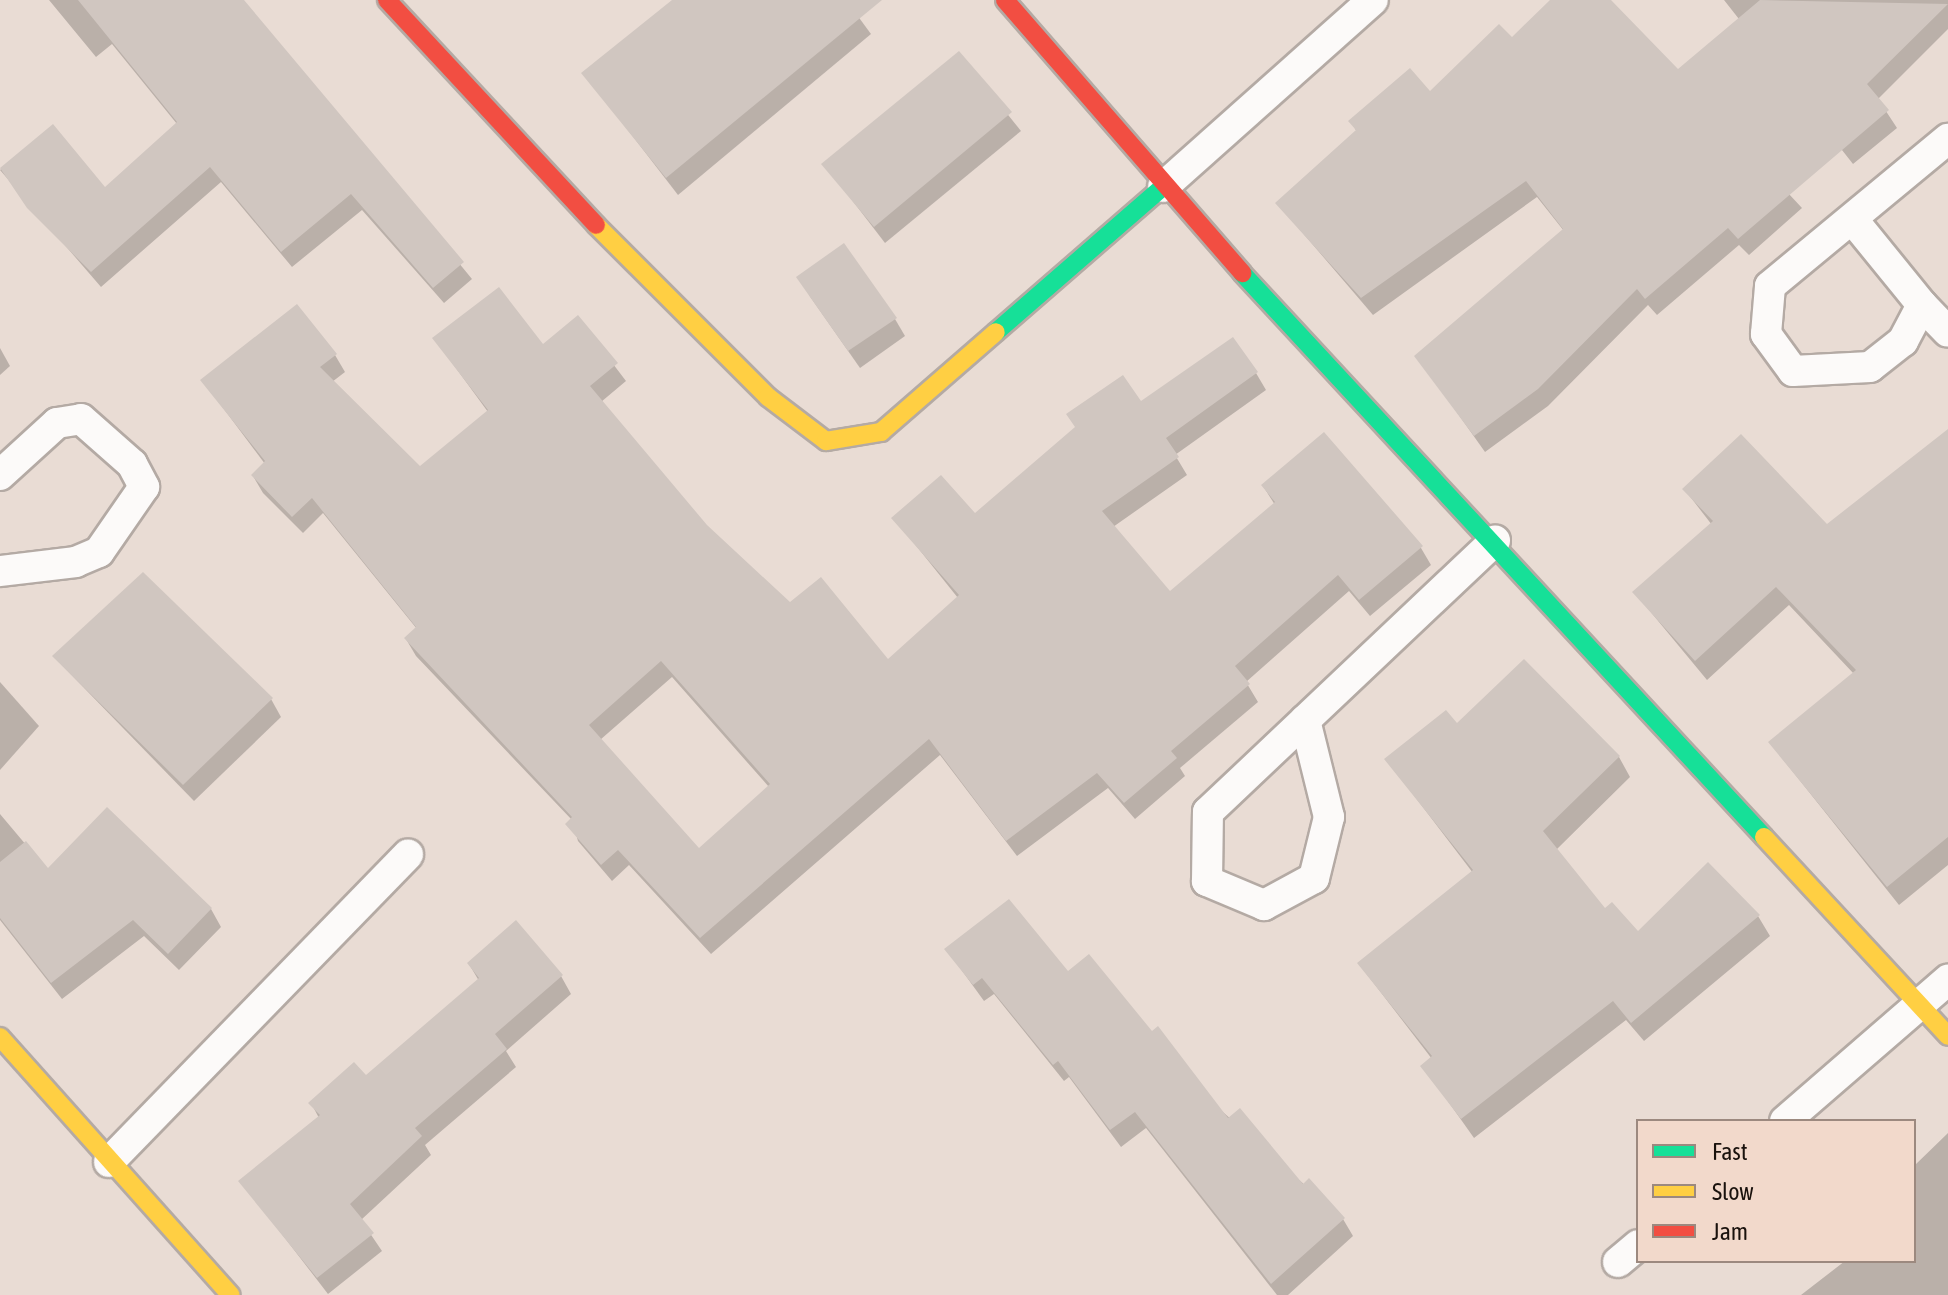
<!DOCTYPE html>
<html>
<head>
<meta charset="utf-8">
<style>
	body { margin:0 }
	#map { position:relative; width:1948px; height:1295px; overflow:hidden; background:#e9dcd4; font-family:"Asap Condensed",sans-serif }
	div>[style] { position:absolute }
	.shadow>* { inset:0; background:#0003 }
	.building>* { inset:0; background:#d0c6c0 }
	.roads { filter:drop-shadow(2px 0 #b4aaa4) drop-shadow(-2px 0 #b4aaa4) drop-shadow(0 2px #b4aaa4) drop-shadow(0 -2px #b4aaa4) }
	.lane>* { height:30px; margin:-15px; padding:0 15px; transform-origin:15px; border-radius:15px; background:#fcfaf9 }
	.fast>* { height:18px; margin:-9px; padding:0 9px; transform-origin:9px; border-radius:9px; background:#16e098 }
	.slow>* { height:18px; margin:-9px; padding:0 9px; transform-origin:9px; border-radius:9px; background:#ffcf43 }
	.jam>* { height:18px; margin:-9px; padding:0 9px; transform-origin:9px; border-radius:9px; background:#f24e42 }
	span { translate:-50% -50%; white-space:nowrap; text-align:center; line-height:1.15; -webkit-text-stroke:7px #f2d9cb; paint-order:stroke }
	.legend { position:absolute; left:1636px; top:1119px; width:280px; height:144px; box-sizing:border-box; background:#f2d9cb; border:2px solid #9c897f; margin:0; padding:10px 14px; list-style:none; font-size:24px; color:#1a120d }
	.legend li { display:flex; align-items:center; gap:16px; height:40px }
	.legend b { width:40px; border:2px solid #9c897f }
</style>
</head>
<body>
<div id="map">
	<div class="shadow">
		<div style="clip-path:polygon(49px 0,243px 0,472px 279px,444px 303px,362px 210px,292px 267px,221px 182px,101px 287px,0 170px,53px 127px,105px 190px,177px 124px,112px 44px,96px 57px)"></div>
		<div style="clip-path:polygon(675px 0,846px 0,871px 34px,678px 195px,584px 73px)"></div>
		<div style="clip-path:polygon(1553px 0,1609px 0,1802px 208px,1749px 255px,1739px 245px,1657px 315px,1648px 305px,1548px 406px,1485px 452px,1417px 356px,1564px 231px,1537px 197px,1373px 315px,1278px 204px,1357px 132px,1351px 122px,1430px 94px,1512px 39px)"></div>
		<div style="clip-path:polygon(1724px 0,1948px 0,1948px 29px,1878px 99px,1897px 128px,1853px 164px)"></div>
		<div style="clip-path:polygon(959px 54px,1021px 131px,885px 243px,832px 174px)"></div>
		<div style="clip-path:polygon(809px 295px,895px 319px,905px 336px,860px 368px)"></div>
		<div style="clip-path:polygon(evenodd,578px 318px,626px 381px,601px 402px,706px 527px,790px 604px,888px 662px,958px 598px,894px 518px,974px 516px,1140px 404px,1256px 373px,1266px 390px,1175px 455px,1187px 475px,1113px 527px,1170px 594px,1275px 505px,1263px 486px,1421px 548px,1431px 565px,1370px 616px,1349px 591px,1246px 682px,1258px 702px,1180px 768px,1185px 776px,1135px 819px,1108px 788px,1017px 856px,940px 755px,711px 954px,629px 865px,612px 881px,578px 841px,572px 820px,416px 656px,406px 639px,417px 629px,323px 513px,303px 533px,263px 493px,253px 476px,265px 464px,203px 381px,335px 355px,345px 372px,332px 382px,420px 468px,488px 412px,434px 338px,543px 347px,578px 318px,672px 677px,769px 787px,698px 851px,600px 740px,672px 677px)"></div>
		<div style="clip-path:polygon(0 348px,10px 366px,0 375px)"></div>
		<div style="clip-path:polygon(1948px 432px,1948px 865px,1899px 905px,1770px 743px,1854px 674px,1789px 605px,1707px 680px,1635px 593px,1712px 525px,1685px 490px,1826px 526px)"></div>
		<div style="clip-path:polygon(54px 657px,271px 699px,281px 717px,194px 801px)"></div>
		<div style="clip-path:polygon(0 682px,39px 726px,0 770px)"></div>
		<div style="clip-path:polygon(1457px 726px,1619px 757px,1630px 777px,1556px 850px,1605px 911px,1638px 934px,1758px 916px,1770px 936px,1644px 1041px,1626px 1020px,1474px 1138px,1423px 1066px,1432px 1059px,1359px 964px,1473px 873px,1387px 760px)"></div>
		<div style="clip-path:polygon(0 814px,48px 871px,211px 909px,221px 927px,179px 970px,144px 936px,62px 999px,0 920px)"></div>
		<div style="clip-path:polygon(947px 950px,1068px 974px,1343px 1219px,1353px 1236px,1288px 1295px,1277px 1295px,1146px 1128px,1121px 1147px,1069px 1077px,1064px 1081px,994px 994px,984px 1001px)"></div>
		<div style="clip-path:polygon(469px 964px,561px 976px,571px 994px,506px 1051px,516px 1067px,425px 1145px,431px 1155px,361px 1220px,382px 1251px,328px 1294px,241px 1181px,319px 1118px,311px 1103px,365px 1077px,479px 981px)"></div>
		<div style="clip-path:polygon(1948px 1133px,1948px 1295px,1801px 1295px,1845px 1261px,1914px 1261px,1914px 1166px)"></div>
	</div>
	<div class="building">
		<div style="clip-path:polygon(78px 0,244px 0,464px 262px,433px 288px,351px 194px,281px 252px,210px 167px,91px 272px,27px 208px,0 168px,53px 124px,105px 187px,177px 122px)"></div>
		<div style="clip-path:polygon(672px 0,882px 0,666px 178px,581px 73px)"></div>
		<div style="clip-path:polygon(1550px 0,1611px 0,1678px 69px,1760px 0,1948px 4px,1867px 84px,1889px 110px,1738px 239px,1728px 228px,1645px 299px,1637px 289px,1538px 389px,1474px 436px,1414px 356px,1563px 229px,1526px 181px,1361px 298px,1275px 203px,1356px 130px,1348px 121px,1410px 68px,1430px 91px,1499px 24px,1512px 37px)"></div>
		<div style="clip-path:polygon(959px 51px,1012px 112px,874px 227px,821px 164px)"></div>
		<div style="clip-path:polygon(844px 243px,897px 318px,848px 351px,796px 277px)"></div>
		<div style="clip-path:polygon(evenodd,499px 287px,543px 344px,578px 315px,618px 363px,590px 386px,707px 525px,790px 602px,821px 577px,888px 659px,959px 595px,891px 518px,941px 475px,975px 513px,1075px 427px,1066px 414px,1123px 375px,1141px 401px,1233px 337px,1258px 372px,1166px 438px,1179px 457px,1102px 511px,1170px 591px,1275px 502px,1261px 485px,1324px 432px,1423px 546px,1359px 600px,1338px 575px,1235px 666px,1250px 684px,1171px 751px,1177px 758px,1124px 803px,1097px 773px,1006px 841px,929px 739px,700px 938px,618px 850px,601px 865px,565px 824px,572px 817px,404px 638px,416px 627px,312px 498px,292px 517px,251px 475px,265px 461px,200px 380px,297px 304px,337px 354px,320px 367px,420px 466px,488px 410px,432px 338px,499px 287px,661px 661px,770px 784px,699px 848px,589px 725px,661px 661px)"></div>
		<div style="clip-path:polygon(1948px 429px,1948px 837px,1887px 887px,1768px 742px,1856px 670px,1776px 587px,1695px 661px,1632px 592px,1713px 521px,1682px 489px,1741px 434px,1827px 524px)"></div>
		<div style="clip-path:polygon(143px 572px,273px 698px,183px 785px,52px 656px)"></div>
		<div style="clip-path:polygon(1524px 659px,1620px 756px,1543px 831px,1605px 908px,1612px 902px,1638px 931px,1708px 862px,1760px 915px,1631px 1023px,1613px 1001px,1461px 1119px,1420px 1066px,1432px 1056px,1357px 963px,1473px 870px,1384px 759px,1446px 710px,1457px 723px)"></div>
		<div style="clip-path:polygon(107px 807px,212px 908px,168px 954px,133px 920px,51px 983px,0 918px,0 862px,26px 841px,48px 868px)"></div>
		<div style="clip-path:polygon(1009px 899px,1068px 971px,1089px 954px,1152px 1031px,1158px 1026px,1228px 1118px,1240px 1108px,1303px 1184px,1309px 1178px,1345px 1218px,1271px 1284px,1135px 1112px,1110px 1130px,1058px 1061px,1053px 1065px,982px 978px,973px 985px,944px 949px)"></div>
		<div style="clip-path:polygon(516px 920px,563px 975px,495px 1034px,507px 1049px,415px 1128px,422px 1136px,350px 1204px,374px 1233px,317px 1278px,238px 1181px,320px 1115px,308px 1103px,354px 1062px,366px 1075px,479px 978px,467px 963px)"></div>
	</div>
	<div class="roads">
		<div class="lane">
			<div style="left:1163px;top:187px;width:281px;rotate:-41.7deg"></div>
			<div style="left:1853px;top:220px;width:109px;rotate:50.9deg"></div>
			<div style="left:1922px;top:305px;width:41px;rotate:117.8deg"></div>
			<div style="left:1903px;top:341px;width:42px;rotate:141.8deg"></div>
			<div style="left:1870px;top:367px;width:77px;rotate:177deg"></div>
			<div style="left:1793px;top:371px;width:46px;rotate:-126.1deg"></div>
			<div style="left:1766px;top:334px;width:48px;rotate:-85.2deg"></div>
			<div style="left:1770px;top:286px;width:231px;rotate:-39.6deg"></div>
			<div style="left:1922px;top:305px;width:37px;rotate:46deg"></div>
			<div style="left:0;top:475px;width:77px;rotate:-42.4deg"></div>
			<div style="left:57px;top:423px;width:24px;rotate:-9deg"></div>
			<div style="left:81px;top:419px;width:68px;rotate:41.4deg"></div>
			<div style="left:132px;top:464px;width:26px;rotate:62deg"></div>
			<div style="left:144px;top:487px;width:79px;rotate:124.7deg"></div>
			<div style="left:99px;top:552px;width:25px;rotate:157deg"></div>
			<div style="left:76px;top:562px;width:77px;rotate:173.2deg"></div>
			<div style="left:1305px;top:720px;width:100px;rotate:76.1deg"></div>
			<div style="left:1329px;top:817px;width:63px;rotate:103.8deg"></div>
			<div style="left:1314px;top:878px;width:57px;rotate:151.6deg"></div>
			<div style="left:1264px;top:905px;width:62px;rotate:-157.2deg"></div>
			<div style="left:1207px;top:881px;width:69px;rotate:-89.2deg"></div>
			<div style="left:1208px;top:812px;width:395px;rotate:-43.4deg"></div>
			<div style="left:1785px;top:1121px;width:216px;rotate:-40.9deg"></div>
			<div style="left:109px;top:1162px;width:429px;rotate:-45.8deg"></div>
			<div style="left:1618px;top:1262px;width:26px;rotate:-40deg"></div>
		</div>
		<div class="fast">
			<div style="left:1242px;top:273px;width:768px;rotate:47.21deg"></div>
			<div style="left:996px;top:332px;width:221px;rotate:-41deg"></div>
		</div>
		<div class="slow">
			<div style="left:596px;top:225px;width:243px;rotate:45deg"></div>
			<div style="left:768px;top:397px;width:73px;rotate:37.2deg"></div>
			<div style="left:826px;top:441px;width:56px;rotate:-9.3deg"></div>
			<div style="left:881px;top:432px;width:152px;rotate:-41deg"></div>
			<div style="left:1764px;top:837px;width:271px;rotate:47.2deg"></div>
			<div style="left:0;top:1037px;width:346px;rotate:48.2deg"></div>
		</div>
		<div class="jam">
			<div style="left:387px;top:0;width:307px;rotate:47.1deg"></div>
			<div style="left:1005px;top:0;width:362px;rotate:49deg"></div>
		</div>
	</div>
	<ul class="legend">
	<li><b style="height:10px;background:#16e098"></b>Fast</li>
	<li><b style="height:10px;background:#ffcf43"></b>Slow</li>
	<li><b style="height:10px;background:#f24e42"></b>Jam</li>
	</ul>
</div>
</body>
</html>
